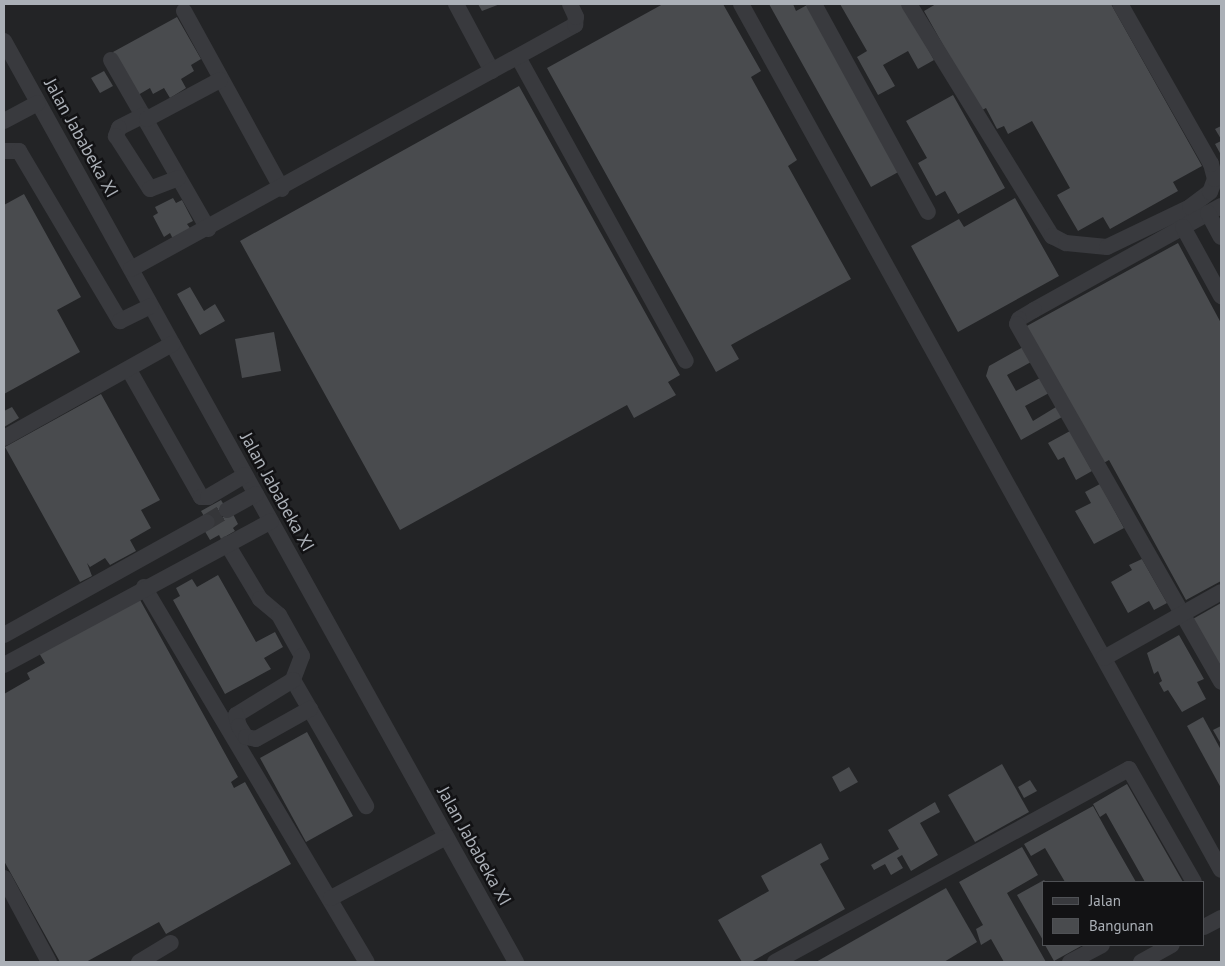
<!DOCTYPE html>
<html>
<head>
<meta charset="utf-8">
<style>
	body { margin:0 }
	#map { position:relative; width:1225px; height:966px; overflow:hidden; background:#171719; font-family:"PT Sans",sans-serif }
	div>[style] { position:absolute }
	.built>* { inset:0; background:#232426 }
	.building>* { inset:0; background:#494b4e }
	.minor-tunnel>* { height:16px; margin-top:-8px; transform-origin:0; background:repeating-linear-gradient(90deg,#353639 0 16px,transparent 0 24px) }
	.minor>* { height:16px; margin:-8px; padding:0 8px; transform-origin:8px; border-radius:8px; background:#393a3e }
	span { translate:-50% -50%; white-space:nowrap; text-align:center; line-height:1.15; -webkit-text-stroke:5px #121214; paint-order:stroke }
	.street-label { font-size:18px; color:#abb0b7 }
	.frame { position:absolute; inset:0; border:5px solid #abb0b7; pointer-events:none }
	.legend { position:absolute; left:1042px; top:881px; width:162px; height:65px; box-sizing:border-box; background:#121214; border:1px solid #4f5155; margin:0; padding:6px 9px; list-style:none; font-size:15px; color:#abb0b7 }
	.legend li { display:flex; align-items:center; gap:10px; height:25px }
	.legend b { width:25px; border:1px solid #4f5155 }
</style>
</head>
<body>
<div id="map">
	<div class="built">
		<div style="clip-path:polygon(evenodd,4px 4px,1221px 4px,1221px 962px,4px 962px,4px 4px,1044px 882px,1204px 882px,1204px 945px,1044px 945px,1044px 882px)"></div>
	</div>
	<div class="building">
		<div style="clip-path:polygon(478px 4px,500px 4px,482px 11px)"></div>
		<div style="clip-path:polygon(663px 4px,723px 4px,761px 71px,751px 77px,797px 160px,788px 166px,851px 279px,731px 345px,739px 359px,716px 372px,547px 68px)"></div>
		<div style="clip-path:polygon(769px 4px,793px 4px,796px 11px,809px 4px,902px 170px,871px 187px)"></div>
		<div style="clip-path:polygon(840px 4px,903px 4px,934px 60px,918px 69px,908px 51px,883px 65px,895px 86px,878px 95px,857px 57px,867px 51px)"></div>
		<div style="clip-path:polygon(936px 4px,1111px 4px,1202px 166px,1173px 182px,1178px 191px,1110px 229px,1103px 217px,1078px 231px,1057px 195px,1070px 188px,1032px 121px,1008px 134px,1004px 126px,997px 129px,986px 108px,980px 111px,924px 11px)"></div>
		<div style="clip-path:polygon(177px 17px,201px 59px,191px 65px,194px 71px,181px 79px,186px 88px,170px 98px,164px 88px,153px 94px,150px 88px,138px 95px,113px 52px)"></div>
		<div style="clip-path:polygon(104px 71px,113px 86px,100px 93px,91px 78px)"></div>
		<div style="clip-path:polygon(519px 86px,680px 375px,668px 382px,676px 395px,634px 418px,627px 405px,400px 530px,240px 241px)"></div>
		<div style="clip-path:polygon(953px 95px,1005px 188px,958px 214px,945px 191px,936px 196px,918px 163px,927px 158px,906px 121px)"></div>
		<div style="clip-path:polygon(1221px 126px,1221px 139px,1215px 129px)"></div>
		<div style="clip-path:polygon(1221px 141px,1221px 155px,1215px 144px)"></div>
		<div style="clip-path:polygon(24px 194px,81px 297px,57px 310px,80px 352px,4px 394px,4px 205px)"></div>
		<div style="clip-path:polygon(173px 198px,176px 203px,182px 200px,193px 221px,187px 224px,192px 231px,174px 241px,170px 233px,164px 237px,153px 216px,158px 213px,155px 207px)"></div>
		<div style="clip-path:polygon(1015px 198px,1059px 276px,958px 332px,911px 246px,959px 219px,964px 227px)"></div>
		<div style="clip-path:polygon(1178px 243px,1221px 323px,1221px 581px,1186px 600px,1109px 460px,1100px 465px,1025px 327px)"></div>
		<div style="clip-path:polygon(190px 287px,204px 311px,215px 304px,225px 321px,200px 335px,177px 294px)"></div>
		<div style="clip-path:polygon(274px 332px,281px 371px,242px 378px,235px 339px)"></div>
		<div style="clip-path:polygon(1023px 347px,1031px 362px,1007px 375px,1016px 391px,1040px 378px,1049px 393px,1025px 406px,1033px 421px,1056px 407px,1062px 417px,1021px 440px,986px 376px,989px 366px)"></div>
		<div style="clip-path:polygon(101px 394px,160px 500px,141px 510px,151px 528px,130px 540px,136px 551px,110px 565px,105px 558px,90px 567px,87px 563px,92px 576px,80px 582px,5px 447px)"></div>
		<div style="clip-path:polygon(12px 407px,19px 418px,4px 427px,4px 411px)"></div>
		<div style="clip-path:polygon(1070px 431px,1092px 471px,1076px 480px,1064px 457px,1058px 460px,1048px 443px)"></div>
		<div style="clip-path:polygon(1100px 484px,1124px 528px,1094px 544px,1075px 511px,1091px 503px,1085px 492px)"></div>
		<div style="clip-path:polygon(221px 500px,228px 512px,208px 523px,201px 511px)"></div>
		<div style="clip-path:polygon(232px 512px,238px 524px,233px 528px,235px 531px,221px 539px,219px 535px,210px 540px,203px 528px)"></div>
		<div style="clip-path:polygon(1142px 559px,1167px 603px,1154px 610px,1149px 601px,1128px 613px,1111px 582px,1132px 570px,1129px 565px)"></div>
		<div style="clip-path:polygon(218px 575px,256px 642px,275px 632px,283px 647px,264px 658px,271px 669px,225px 694px,173px 600px,180px 596px,176px 588px,192px 579px,197px 587px)"></div>
		<div style="clip-path:polygon(139px 598px,238px 777px,231px 782px,234px 788px,245px 782px,291px 864px,166px 934px,159px 922px,86px 962px,60px 962px,4px 861px,4px 694px,30px 679px,27px 673px,45px 663px,39px 653px)"></div>
		<div style="clip-path:polygon(1221px 603px,1221px 674px,1191px 620px)"></div>
		<div style="clip-path:polygon(1179px 635px,1204px 679px,1197px 682px,1206px 699px,1182px 712px,1168px 690px,1164px 692px,1159px 683px,1162px 681px,1158px 671px,1154px 674px,1147px 653px)"></div>
		<div style="clip-path:polygon(1203px 717px,1221px 750px,1221px 788px,1187px 726px)"></div>
		<div style="clip-path:polygon(1221px 726px,1221px 744px,1213px 730px)"></div>
		<div style="clip-path:polygon(307px 732px,353px 816px,306px 842px,260px 758px)"></div>
		<div style="clip-path:polygon(1002px 764px,1029px 812px,975px 842px,948px 795px)"></div>
		<div style="clip-path:polygon(849px 767px,858px 782px,840px 792px,832px 777px)"></div>
		<div style="clip-path:polygon(1030px 780px,1037px 791px,1024px 798px,1018px 787px)"></div>
		<div style="clip-path:polygon(1127px 784px,1183px 882px,1145px 882px,1106px 813px,1100px 817px,1093px 804px)"></div>
		<div style="clip-path:polygon(935px 802px,940px 812px,920px 823px,938px 855px,911px 871px,902px 855px,897px 858px,903px 868px,891px 875px,885px 864px,874px 870px,871px 865px,899px 849px,888px 830px)"></div>
		<div style="clip-path:polygon(1093px 806px,1109px 835px,1136px 882px,1065px 882px,1045px 848px,1031px 856px,1024px 844px)"></div>
		<div style="clip-path:polygon(821px 843px,829px 859px,820px 864px,845px 909px,751px 962px,742px 962px,718px 920px,769px 891px,761px 876px)"></div>
		<div style="clip-path:polygon(1022px 847px,1038px 875px,1007px 893px,1046px 962px,1004px 962px,991px 939px,981px 945px,976px 929px,983px 925px,959px 882px)"></div>
		<div style="clip-path:polygon(1044px 880px,1046px 882px,1044px 942px,1017px 895px)"></div>
		<div style="clip-path:polygon(946px 888px,977px 942px,944px 962px,816px 962px)"></div>
		<div style="clip-path:polygon(1045px 945px,1083px 945px,1054px 961px)"></div>
	</div>
	<div class="minor-tunnel">
		<div style="left:207px;top:522px;width:23px;rotate:-31deg"></div>
	</div>
	<div class="minor">
		<div style="left:456px;top:4px;width:76px;rotate:61.8deg"></div>
		<div style="left:741px;top:4px;width:990px;rotate:61deg"></div>
		<div style="left:814px;top:4px;width:237px;rotate:61.3deg"></div>
		<div style="left:909px;top:4px;width:273px;rotate:58.4deg"></div>
		<div style="left:1052px;top:236px;width:16px;rotate:27deg"></div>
		<div style="left:1066px;top:243px;width:41px;rotate:5.6deg"></div>
		<div style="left:1107px;top:247px;width:92px;rotate:-25.7deg"></div>
		<div style="left:1190px;top:207px;width:25px;rotate:-37deg"></div>
		<div style="left:1210px;top:192px;width:14px;rotate:-69deg"></div>
		<div style="left:1215px;top:179px;width:16px;rotate:-105deg"></div>
		<div style="left:1211px;top:164px;width:184px;rotate:-119.6deg"></div>
		<div style="left:184px;top:11px;width:203px;rotate:61.2deg"></div>
		<div style="left:4px;top:41px;width:1054px;rotate:60.93deg"></div>
		<div style="left:518px;top:57px;width:347px;rotate:61.1deg"></div>
		<div style="left:111px;top:60px;width:195px;rotate:60.1deg"></div>
		<div style="left:144px;top:115px;width:28px;rotate:153deg"></div>
		<div style="left:119px;top:128px;width:9px;rotate:111deg"></div>
		<div style="left:116px;top:136px;width:63px;rotate:57.3deg"></div>
		<div style="left:150px;top:189px;width:30px;rotate:-21deg"></div>
		<div style="left:147px;top:119px;width:83px;rotate:-28.1deg"></div>
		<div style="left:4px;top:121px;width:38px;rotate:-28deg"></div>
		<div style="left:4px;top:151px;width:15px"></div>
		<div style="left:19px;top:151px;width:198px;rotate:59.3deg"></div>
		<div style="left:120px;top:321px;width:34px;rotate:-26deg"></div>
		<div style="left:1221px;top:206px;width:214px;rotate:150.9deg"></div>
		<div style="left:1034px;top:310px;width:17px;rotate:149deg"></div>
		<div style="left:1019px;top:319px;width:5px;rotate:112deg"></div>
		<div style="left:1017px;top:324px;width:412px;rotate:60.3deg"></div>
		<div style="left:1208px;top:213px;width:27px;rotate:62deg"></div>
		<div style="left:1183px;top:227px;width:79px;rotate:61.2deg"></div>
		<div style="left:131px;top:269px;width:507px;rotate:-28.79deg"></div>
		<div style="left:575px;top:25px;width:8px;rotate:-83deg"></div>
		<div style="left:576px;top:17px;width:14px;rotate:-115deg"></div>
		<div style="left:129px;top:370px;width:146px;rotate:60.4deg"></div>
		<div style="left:201px;top:497px;width:7px"></div>
		<div style="left:208px;top:497px;width:43px;rotate:-30.7deg"></div>
		<div style="left:4px;top:438px;width:193px;rotate:-29.2deg"></div>
		<div style="left:227px;top:510px;width:33px;rotate:-29deg"></div>
		<div style="left:227px;top:544px;width:64px;rotate:59deg"></div>
		<div style="left:260px;top:599px;width:25px;rotate:40deg"></div>
		<div style="left:279px;top:615px;width:47px;rotate:60.7deg"></div>
		<div style="left:302px;top:656px;width:26px;rotate:111deg"></div>
		<div style="left:293px;top:680px;width:146px;rotate:59.9deg"></div>
		<div style="left:144px;top:587px;width:436px;rotate:59.3deg"></div>
		<div style="left:4px;top:635px;width:232px;rotate:-29.1deg"></div>
		<div style="left:1104px;top:658px;width:134px;rotate:-29.4deg"></div>
		<div style="left:4px;top:665px;width:303px;rotate:-28.3deg"></div>
		<div style="left:293px;top:680px;width:67px;rotate:148.4deg"></div>
		<div style="left:236px;top:715px;width:11px;rotate:75deg"></div>
		<div style="left:239px;top:726px;width:13px;rotate:58deg"></div>
		<div style="left:246px;top:737px;width:10px;rotate:11deg"></div>
		<div style="left:256px;top:739px;width:62px;rotate:-29.1deg"></div>
		<div style="left:4px;top:878px;width:95px;rotate:61.8deg"></div>
		<div style="left:331px;top:898px;width:130px;rotate:-27.9deg"></div>
		<div style="left:1204px;top:927px;width:19px;rotate:-28deg"></div>
		<div style="left:139px;top:962px;width:37px;rotate:-31deg"></div>
		<div style="left:775px;top:962px;width:403px;rotate:-28.6deg"></div>
		<div style="left:1129px;top:769px;width:130px;rotate:60.1deg"></div>
		<div style="left:1070px;top:962px;width:36px;rotate:-28deg"></div>
		<div style="left:1141px;top:962px;width:35px;rotate:-29deg"></div>
	</div>
	<div class="street-label">
		<span style="left:81px;top:138px;rotate:61deg">Jalan Jababeka XI</span>
		<span style="left:277px;top:492px;rotate:61deg">Jalan Jababeka XI</span>
		<span style="left:474px;top:846px;rotate:61deg">Jalan Jababeka XI</span>
	</div>
	<div class="frame"></div>
	<ul class="legend">
	<li><b style="height:6px;background:#393a3e"></b>Jalan</li>
	<li><b style="height:14px;background:#494b4e"></b>Bangunan</li>
	</ul>
</div>
</body>
</html>
